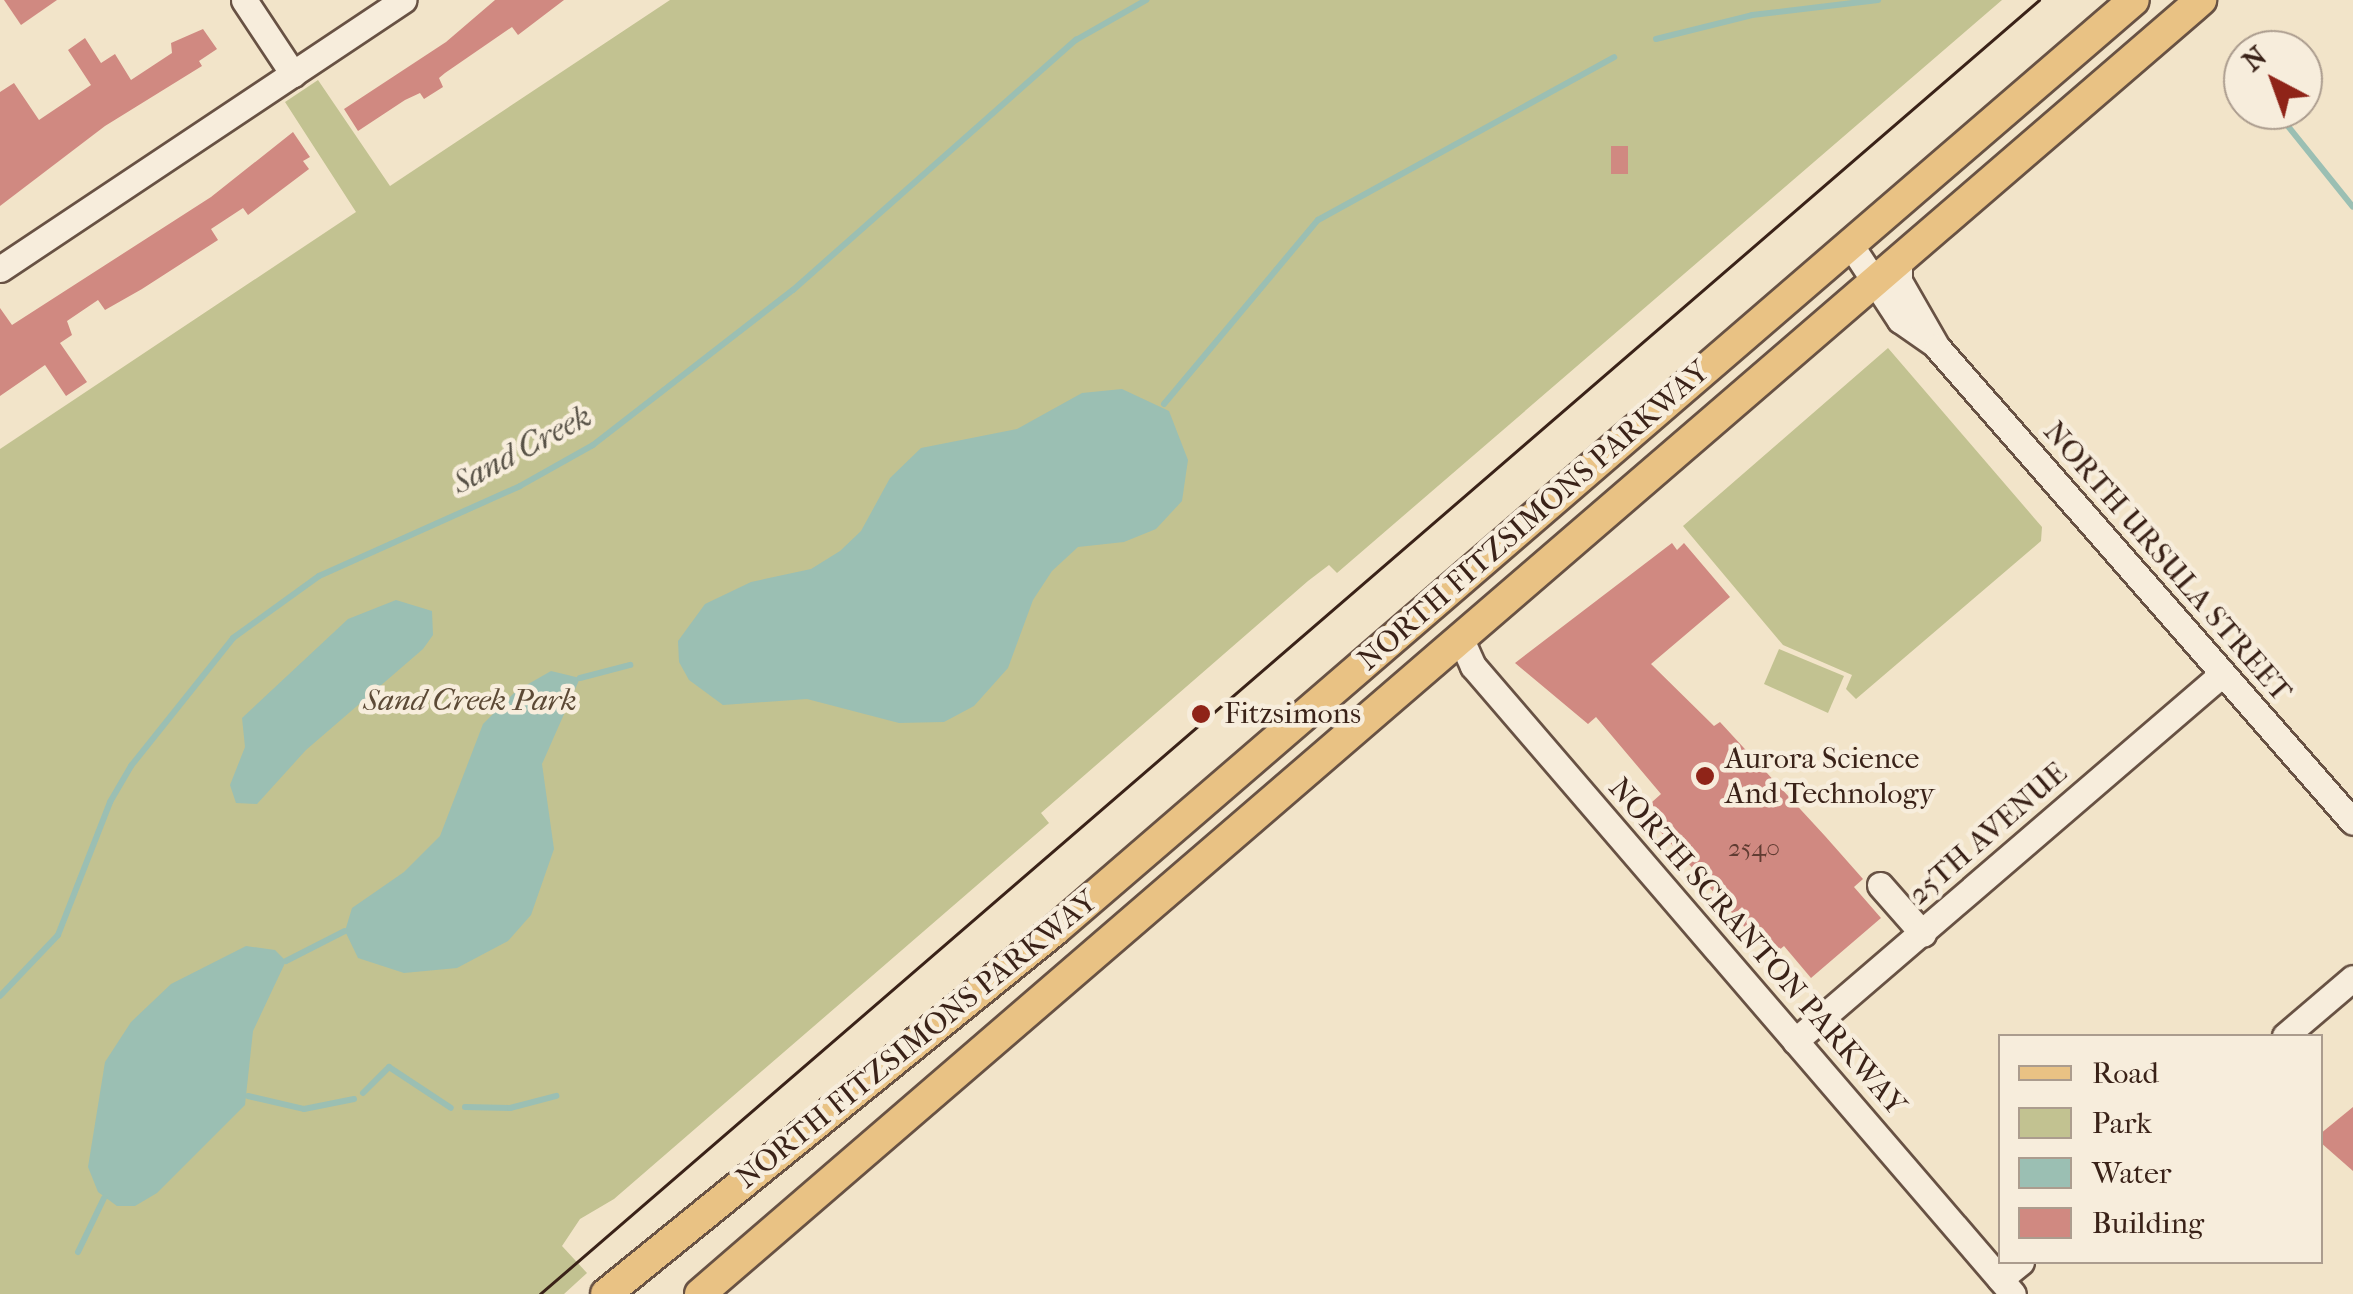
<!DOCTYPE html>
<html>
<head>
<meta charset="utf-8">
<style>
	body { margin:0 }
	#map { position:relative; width:2353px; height:1294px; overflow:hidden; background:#f2e4c9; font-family:"IM FELL French Canon",serif }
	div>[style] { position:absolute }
	.green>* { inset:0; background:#c2c291 }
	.water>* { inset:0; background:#9bbfb3 }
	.stream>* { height:6px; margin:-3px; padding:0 3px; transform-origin:3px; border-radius:3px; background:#9bbfb3 }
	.building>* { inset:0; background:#d08981 }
	.roads { filter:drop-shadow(2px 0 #685244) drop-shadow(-2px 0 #685244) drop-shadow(0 2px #685244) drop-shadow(0 -2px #685244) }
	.minor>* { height:25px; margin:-12.5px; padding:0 12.5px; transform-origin:12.5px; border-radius:12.5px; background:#f7eddc }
	.major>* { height:30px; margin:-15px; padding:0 15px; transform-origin:15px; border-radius:15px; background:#e9c284 }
	.tram>* { height:2.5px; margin:-1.25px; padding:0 1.25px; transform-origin:1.25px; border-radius:1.25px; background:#3a2218 }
	.dots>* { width:28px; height:28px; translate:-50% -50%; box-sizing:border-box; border:5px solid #f7eddc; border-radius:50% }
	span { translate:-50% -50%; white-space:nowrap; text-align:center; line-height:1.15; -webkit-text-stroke:9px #f7eddc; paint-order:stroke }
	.number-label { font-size:25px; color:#603c32 }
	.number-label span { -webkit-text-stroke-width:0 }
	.street-label { font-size:30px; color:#3a2218 }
	.park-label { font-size:30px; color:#5c4a36; font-style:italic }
	.poi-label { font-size:30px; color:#3a2218 }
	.left { translate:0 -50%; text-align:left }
	.water-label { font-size:32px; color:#575146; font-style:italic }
	.legend { position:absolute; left:1998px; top:1034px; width:325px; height:230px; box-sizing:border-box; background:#f7eddc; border:2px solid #ab9c8e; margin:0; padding:12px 18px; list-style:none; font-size:30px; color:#3a2218 }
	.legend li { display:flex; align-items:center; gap:20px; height:50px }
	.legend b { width:50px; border:2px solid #ab9c8e }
	.north { position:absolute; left:2223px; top:30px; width:100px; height:100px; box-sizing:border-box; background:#f7eddc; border:2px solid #ab9c8e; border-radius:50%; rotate:319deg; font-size:28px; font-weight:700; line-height:40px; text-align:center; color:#3a2218 }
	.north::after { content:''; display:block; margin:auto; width:35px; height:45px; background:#8f2418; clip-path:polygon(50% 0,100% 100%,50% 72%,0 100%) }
</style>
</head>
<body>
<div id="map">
	<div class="green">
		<div style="clip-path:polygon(670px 0,2002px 0,1337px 573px,1329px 565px,1308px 581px,1041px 813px,1049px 823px,614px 1199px,580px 1219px,562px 1246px,587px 1273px,564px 1294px,0 1294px,0 449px,356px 212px,285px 102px,318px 80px,390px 186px)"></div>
		<div style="clip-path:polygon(1888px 348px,2042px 527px,2041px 541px,1856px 699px,1846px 689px,1852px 675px,1783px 645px,1683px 526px)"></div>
		<div style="clip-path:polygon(1779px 649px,1844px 676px,1828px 713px,1764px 684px)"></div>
	</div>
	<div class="water">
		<div style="clip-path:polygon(1122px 389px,1169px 411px,1188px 460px,1182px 501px,1156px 529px,1124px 542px,1078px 547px,1052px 571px,1033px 600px,1008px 668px,974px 706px,944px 722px,899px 723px,807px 699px,723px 705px,689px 680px,679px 662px,678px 641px,705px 604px,751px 582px,811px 569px,840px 551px,861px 531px,890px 478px,921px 448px,1017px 429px,1082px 393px)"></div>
		<div style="clip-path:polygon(396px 600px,432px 611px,433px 635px,423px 649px,306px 750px,257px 804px,236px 803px,230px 785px,245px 747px,242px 718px,348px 619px)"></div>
		<div style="clip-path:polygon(551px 671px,580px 678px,542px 764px,554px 849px,531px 915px,508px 941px,457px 968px,404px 973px,358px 958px,345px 931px,352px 908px,404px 872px,440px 836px,483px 724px,516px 691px)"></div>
		<div style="clip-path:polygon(246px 946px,275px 950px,286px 961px,253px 1031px,245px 1105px,157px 1193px,135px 1206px,117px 1206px,98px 1192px,88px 1167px,105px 1062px,131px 1022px,171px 984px)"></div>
	</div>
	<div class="stream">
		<div style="left:1656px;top:39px;width:99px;rotate:-14deg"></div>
		<div style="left:1752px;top:15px;width:127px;rotate:-6.8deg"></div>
		<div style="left:2275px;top:110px;width:124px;rotate:51.2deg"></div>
		<div style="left:1164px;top:404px;width:240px;rotate:-50.1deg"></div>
		<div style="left:1318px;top:220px;width:338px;rotate:-28.8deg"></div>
		<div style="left:580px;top:678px;width:52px;rotate:-14.6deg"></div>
		<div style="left:286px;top:961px;width:66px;rotate:-27deg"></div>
		<div style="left:0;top:996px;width:84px;rotate:-46.4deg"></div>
		<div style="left:58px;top:935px;width:143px;rotate:-68.6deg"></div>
		<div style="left:110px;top:802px;width:42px;rotate:-59.7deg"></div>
		<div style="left:131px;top:766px;width:164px;rotate:-51.4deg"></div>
		<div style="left:233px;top:638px;width:106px;rotate:-35.8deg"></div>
		<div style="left:319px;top:576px;width:220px;rotate:-24.1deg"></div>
		<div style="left:520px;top:486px;width:84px;rotate:-29.3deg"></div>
		<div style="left:593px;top:445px;width:253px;rotate:-37.8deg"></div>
		<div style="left:793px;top:290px;width:378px;rotate:-41.5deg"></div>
		<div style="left:1076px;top:40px;width:81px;rotate:-29.7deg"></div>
		<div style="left:363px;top:1093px;width:37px;rotate:-45deg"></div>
		<div style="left:389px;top:1067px;width:74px;rotate:33.5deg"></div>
		<div style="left:248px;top:1096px;width:57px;rotate:13.1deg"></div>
		<div style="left:304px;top:1109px;width:51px;rotate:-11.3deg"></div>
		<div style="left:465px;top:1107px;width:45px;rotate:1.3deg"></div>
		<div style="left:510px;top:1108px;width:48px;rotate:-14.6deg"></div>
		<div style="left:78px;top:1252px;width:60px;rotate:-64.3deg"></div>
	</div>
	<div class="building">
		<div style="clip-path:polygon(4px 0,57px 0,21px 25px)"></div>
		<div style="clip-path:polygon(495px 0,564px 0,518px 35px,512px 27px,445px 73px,439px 78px,443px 87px,424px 99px,420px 93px,405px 100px,358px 131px,344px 109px,446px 42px)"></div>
		<div style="clip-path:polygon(203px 29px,217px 49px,199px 61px,202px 66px,105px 126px,0 206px,0 92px,14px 83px,39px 120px,91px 85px,68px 50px,85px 38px,101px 63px,115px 54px,131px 80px,172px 53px,171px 43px)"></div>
		<div style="clip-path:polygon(293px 132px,310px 157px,303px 161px,309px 169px,248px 215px,243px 208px,211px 229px,218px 240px,142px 289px,105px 310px,98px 300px,67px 321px,72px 335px,60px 343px,87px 382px,66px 396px,45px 365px,0 396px,0 308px,12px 325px,211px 197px)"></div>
		<div style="clip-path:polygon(1611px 146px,1628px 146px,1628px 174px,1611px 174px)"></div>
		<div style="clip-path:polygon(1672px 543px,1677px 550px,1684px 543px,1730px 597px,1651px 664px,1714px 726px,1720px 722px,1825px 836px,1863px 879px,1854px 887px,1881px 918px,1811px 978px,1784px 946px,1771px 957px,1642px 811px,1661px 794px,1596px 717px,1588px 724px,1515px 663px)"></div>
		<div style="clip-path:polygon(2353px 1107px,2353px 1171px,2320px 1142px,2320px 1134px)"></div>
	</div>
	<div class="roads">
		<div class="minor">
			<div style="left:244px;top:0;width:89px;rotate:56.5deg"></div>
			<div style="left:1850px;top:244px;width:91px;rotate:56.7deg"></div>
			<div style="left:1900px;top:320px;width:39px;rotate:35deg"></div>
			<div style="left:1899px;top:260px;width:21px;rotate:90deg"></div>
			<div style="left:1899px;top:281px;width:76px;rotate:60.1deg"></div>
			<div style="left:1937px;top:347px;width:631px;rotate:48.79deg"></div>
			<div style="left:0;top:269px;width:485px;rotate:-33.7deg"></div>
			<div style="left:1460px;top:637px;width:32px;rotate:66deg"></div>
			<div style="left:1473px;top:666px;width:828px;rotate:49.31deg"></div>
			<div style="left:1880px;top:885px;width:65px;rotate:48.7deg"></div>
			<div style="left:2285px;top:1036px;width:89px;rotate:-40.5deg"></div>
			<div style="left:1795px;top:1041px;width:562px;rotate:-40.67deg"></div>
			<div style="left:2000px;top:1279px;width:27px;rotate:-39deg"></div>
		</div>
		<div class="major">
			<div style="left:606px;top:1294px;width:578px;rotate:-39.03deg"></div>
			<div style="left:1055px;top:930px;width:1424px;rotate:-40.76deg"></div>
			<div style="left:700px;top:1294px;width:1982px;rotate:-40.76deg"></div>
		</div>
	</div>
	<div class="tram">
		<div style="left:540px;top:1294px;width:1980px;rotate:-40.8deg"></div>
	</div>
	<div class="dots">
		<div style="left:1201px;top:714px;background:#8f2418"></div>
		<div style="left:1705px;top:776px;background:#8f2418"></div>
	</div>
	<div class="number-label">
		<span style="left:1754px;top:848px">2540</span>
	</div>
	<div class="street-label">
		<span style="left:1534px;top:516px;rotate:-41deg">NORTH FITZSIMONS PARKWAY</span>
		<span style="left:2167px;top:562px;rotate:49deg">NORTH URSULA STREET</span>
		<span style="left:1988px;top:834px;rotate:-41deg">25TH AVENUE</span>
		<span style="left:1757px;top:947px;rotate:49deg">NORTH SCRANTON PARKWAY</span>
		<span style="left:917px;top:1040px;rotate:-39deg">NORTH FITZSIMONS PARKWAY</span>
	</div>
	<div class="park-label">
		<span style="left:470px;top:701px">Sand Creek Park</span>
	</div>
	<div class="poi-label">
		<span class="left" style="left:1224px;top:714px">Fitzsimons</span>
		<span class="left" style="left:1725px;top:776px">Aurora Science<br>And Technology</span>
	</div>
	<div class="water-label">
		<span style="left:522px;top:450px;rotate:-28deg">Sand Creek</span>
	</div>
	<ul class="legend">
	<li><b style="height:12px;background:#e9c284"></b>Road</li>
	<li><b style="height:28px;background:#c2c291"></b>Park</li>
	<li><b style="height:28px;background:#9bbfb3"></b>Water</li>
	<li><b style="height:28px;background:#d08981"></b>Building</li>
	</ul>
	<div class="north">N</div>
</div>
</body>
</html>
